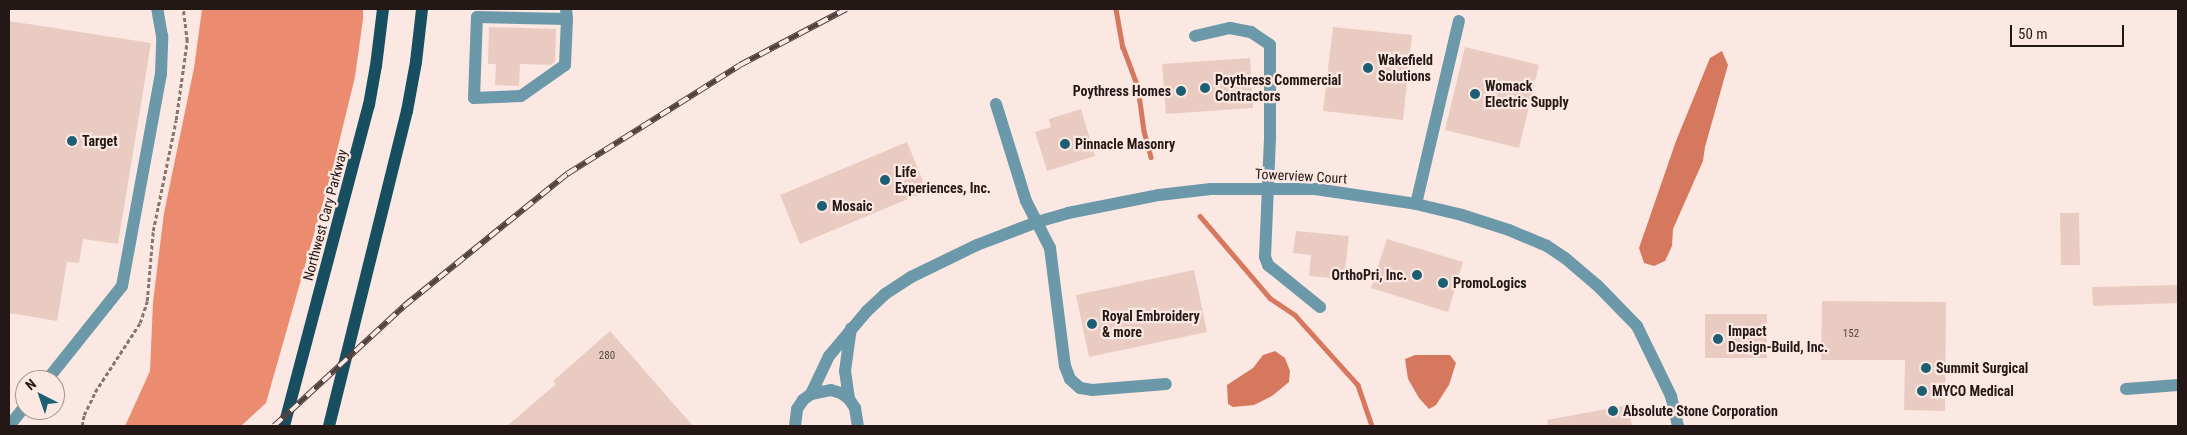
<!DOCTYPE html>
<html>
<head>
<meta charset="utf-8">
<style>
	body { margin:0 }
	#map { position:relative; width:2187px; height:435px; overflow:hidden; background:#fce8e3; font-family:"Roboto Condensed",sans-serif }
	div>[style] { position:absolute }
	.forest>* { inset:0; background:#eb8c71 }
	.water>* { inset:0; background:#d6785e }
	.stream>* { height:4.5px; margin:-2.25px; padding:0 2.25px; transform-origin:2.25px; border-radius:2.25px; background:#d6785e }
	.building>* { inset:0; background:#eacbc2 }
	.path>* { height:2.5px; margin-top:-1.25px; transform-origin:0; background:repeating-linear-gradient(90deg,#857672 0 4px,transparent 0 6.5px) }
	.minor>* { height:12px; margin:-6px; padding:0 6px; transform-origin:6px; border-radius:6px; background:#6b99aa }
	.major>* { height:12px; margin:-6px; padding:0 6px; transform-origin:6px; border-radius:6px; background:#174f60 }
	.rail>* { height:5.5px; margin-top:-2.75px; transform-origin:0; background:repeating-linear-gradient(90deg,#fce8e3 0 11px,#4f423f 0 22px); box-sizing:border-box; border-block:1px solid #4f423f }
	.dots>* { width:14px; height:14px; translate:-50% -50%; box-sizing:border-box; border:2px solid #fce8e3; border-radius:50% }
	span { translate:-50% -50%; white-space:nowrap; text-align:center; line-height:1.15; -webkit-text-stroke:4.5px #fce8e3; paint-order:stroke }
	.number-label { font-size:11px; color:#554540 }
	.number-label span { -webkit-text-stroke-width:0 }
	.poi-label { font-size:14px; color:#231815; font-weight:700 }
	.left { translate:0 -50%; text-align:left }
	.right { translate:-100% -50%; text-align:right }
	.street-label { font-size:14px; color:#231815 }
	.frame { position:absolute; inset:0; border:10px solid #231815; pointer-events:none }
	.north { position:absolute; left:15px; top:370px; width:50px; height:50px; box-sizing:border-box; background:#fce8e3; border:1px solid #a59591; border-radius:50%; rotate:319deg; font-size:14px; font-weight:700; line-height:20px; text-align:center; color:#231815 }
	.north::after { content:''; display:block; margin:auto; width:18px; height:22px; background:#1c5e72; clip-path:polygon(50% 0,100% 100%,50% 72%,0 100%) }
	.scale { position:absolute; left:2010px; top:25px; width:114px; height:22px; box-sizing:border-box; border:2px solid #231815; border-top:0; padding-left:6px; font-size:15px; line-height:18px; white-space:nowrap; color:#231815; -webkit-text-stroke:4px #fce8e3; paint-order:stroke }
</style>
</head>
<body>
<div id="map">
	<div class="forest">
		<div style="clip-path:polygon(202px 9px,363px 9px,363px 19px,355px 77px,333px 167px,266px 403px,241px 426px,125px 426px,150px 371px,153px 302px,164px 213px,194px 68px)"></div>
	</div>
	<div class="water">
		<div style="clip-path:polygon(1722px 51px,1728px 65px,1705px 147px,1703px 161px,1673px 229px,1672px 246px,1665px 261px,1654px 266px,1644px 263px,1639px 248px,1676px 141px,1710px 58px)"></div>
		<div style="clip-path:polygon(1275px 351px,1285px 358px,1290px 371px,1289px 382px,1272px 396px,1254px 405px,1233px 407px,1228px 404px,1227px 385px,1253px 368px,1263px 355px)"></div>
		<div style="clip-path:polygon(1415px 355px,1450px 355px,1456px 363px,1449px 385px,1436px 405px,1429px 409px,1419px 398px,1408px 379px,1405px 359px)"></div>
	</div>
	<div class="stream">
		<div style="left:1116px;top:9px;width:39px;rotate:80deg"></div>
		<div style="left:1123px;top:47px;width:43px;rotate:69.4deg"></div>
		<div style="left:1138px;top:87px;width:44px;rotate:82.2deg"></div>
		<div style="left:1144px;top:131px;width:27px;rotate:75deg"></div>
		<div style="left:1200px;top:216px;width:108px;rotate:49.5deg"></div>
		<div style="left:1270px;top:298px;width:30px;rotate:34deg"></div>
		<div style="left:1295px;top:315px;width:94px;rotate:48deg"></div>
		<div style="left:1358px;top:385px;width:43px;rotate:71.1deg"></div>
	</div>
	<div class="building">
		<div style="clip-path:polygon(9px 21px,151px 43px,118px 244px,83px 239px,79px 263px,67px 262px,57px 321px,9px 313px)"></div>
		<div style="clip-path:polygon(489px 27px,556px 29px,555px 62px,551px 65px,520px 64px,519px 86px,495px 85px,496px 64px,488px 64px)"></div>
		<div style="clip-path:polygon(1333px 27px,1412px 35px,1403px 120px,1323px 111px)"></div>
		<div style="clip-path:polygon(1465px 47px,1539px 65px,1519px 148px,1445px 130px)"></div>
		<div style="clip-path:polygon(1250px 58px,1253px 108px,1166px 114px,1162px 64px)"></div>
		<div style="clip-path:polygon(1081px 109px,1095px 156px,1047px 171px,1035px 132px,1051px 127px,1049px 119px)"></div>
		<div style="clip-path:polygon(907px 142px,927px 191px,800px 244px,780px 195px)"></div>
		<div style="clip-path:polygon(2060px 213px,2079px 213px,2080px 265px,2061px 265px)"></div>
		<div style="clip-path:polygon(1296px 231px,1349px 236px,1344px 279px,1309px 276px,1311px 255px,1293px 253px)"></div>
		<div style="clip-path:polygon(1387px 239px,1463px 262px,1448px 312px,1371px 288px)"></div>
		<div style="clip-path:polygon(1194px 270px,1207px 332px,1089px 357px,1076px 295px)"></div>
		<div style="clip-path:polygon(2178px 285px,2178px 303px,2093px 306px,2092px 287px)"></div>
		<div style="clip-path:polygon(1822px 301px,1946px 302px,1945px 411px,1904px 410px,1905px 360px,1821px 360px)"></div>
		<div style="clip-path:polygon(1705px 314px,1767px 314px,1767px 358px,1705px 358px)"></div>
		<div style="clip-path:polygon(610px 331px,693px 426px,507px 426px,556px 384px,553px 381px)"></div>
		<div style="clip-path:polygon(1628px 405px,1632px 426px,1548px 426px,1547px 420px)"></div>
	</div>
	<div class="path">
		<div style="left:82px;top:426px;width:11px;rotate:-80deg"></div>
		<div style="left:84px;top:415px;width:25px;rotate:-64deg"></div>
		<div style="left:95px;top:392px;width:82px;rotate:-56.9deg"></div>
		<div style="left:140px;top:323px;width:23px;rotate:-72deg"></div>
		<div style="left:147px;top:301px;width:70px;rotate:-85.1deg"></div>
		<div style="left:153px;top:231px;width:113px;rotate:-78.3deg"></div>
		<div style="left:176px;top:120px;width:80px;rotate:-82.1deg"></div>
		<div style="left:187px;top:41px;width:32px;rotate:-97deg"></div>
	</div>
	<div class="minor">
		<div style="left:566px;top:9px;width:10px;rotate:84deg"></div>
		<div style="left:567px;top:19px;width:46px;rotate:92.5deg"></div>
		<div style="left:565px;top:65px;width:54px;rotate:144.8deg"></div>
		<div style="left:521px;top:96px;width:47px;rotate:177.6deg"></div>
		<div style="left:474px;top:98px;width:81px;rotate:-87.9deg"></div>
		<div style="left:477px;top:17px;width:90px;rotate:1.3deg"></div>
		<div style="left:1195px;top:36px;width:36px;rotate:-13deg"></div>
		<div style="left:1230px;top:28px;width:21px;rotate:11deg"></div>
		<div style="left:1251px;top:32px;width:23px;rotate:34deg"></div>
		<div style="left:1270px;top:45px;width:93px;rotate:90deg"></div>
		<div style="left:1270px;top:138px;width:119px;rotate:92.4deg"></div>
		<div style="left:1265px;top:257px;width:9px;rotate:69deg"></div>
		<div style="left:1268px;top:265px;width:67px;rotate:38.9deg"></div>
		<div style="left:996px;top:104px;width:102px;rotate:72.8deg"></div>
		<div style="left:1026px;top:201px;width:53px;rotate:62.9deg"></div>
		<div style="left:1050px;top:248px;width:119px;rotate:82.8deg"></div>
		<div style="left:1065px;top:366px;width:14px;rotate:69deg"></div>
		<div style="left:1070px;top:379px;width:13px;rotate:42deg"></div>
		<div style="left:1080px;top:388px;width:12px;rotate:9deg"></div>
		<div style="left:1092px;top:390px;width:74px;rotate:-4.6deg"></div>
		<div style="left:1416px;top:204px;width:188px;rotate:-76.8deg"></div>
		<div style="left:47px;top:380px;width:120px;rotate:-51.4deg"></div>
		<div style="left:122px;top:286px;width:216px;rotate:-79.6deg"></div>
		<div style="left:161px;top:74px;width:38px;rotate:-88deg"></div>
		<div style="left:162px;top:36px;width:27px;rotate:-100deg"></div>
		<div style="left:2126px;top:389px;width:52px;rotate:-4.4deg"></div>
		<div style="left:811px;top:394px;width:42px;rotate:-64.7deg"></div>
		<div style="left:829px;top:356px;width:59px;rotate:-49.8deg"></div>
		<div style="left:867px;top:311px;width:25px;rotate:-43deg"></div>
		<div style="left:885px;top:294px;width:31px;rotate:-33deg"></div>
		<div style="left:911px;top:277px;width:73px;rotate:-25.9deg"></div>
		<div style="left:977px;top:245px;width:64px;rotate:-21deg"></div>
		<div style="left:1037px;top:222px;width:32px;rotate:-16deg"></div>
		<div style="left:1068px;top:213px;width:93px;rotate:-11.2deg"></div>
		<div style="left:1159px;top:195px;width:52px;rotate:-6.6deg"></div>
		<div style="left:1211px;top:189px;width:104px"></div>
		<div style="left:1315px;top:189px;width:102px;rotate:8.4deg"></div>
		<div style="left:1416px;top:204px;width:47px;rotate:13.4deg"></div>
		<div style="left:1462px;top:215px;width:49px;rotate:17.7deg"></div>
		<div style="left:1509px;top:230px;width:41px;rotate:22.8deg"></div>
		<div style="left:1547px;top:246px;width:22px;rotate:34deg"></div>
		<div style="left:1565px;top:258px;width:43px;rotate:40.3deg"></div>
		<div style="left:1598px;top:286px;width:56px;rotate:45.7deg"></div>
		<div style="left:1637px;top:326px;width:78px;rotate:64.1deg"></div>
		<div style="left:1671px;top:396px;width:31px;rotate:77deg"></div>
		<div style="left:849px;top:399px;width:28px;rotate:-98deg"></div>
		<div style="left:845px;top:371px;width:43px;rotate:-82.1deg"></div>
		<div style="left:9px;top:426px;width:26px;rotate:-51deg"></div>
		<div style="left:795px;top:426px;width:17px;rotate:-83deg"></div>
		<div style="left:797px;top:409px;width:11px;rotate:-56deg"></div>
		<div style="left:803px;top:400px;width:10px;rotate:-37deg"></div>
		<div style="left:811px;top:394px;width:20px;rotate:-11deg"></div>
		<div style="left:831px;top:390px;width:10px;rotate:17deg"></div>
		<div style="left:841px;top:393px;width:10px;rotate:37deg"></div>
		<div style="left:849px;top:399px;width:11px;rotate:56deg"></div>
		<div style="left:855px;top:408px;width:18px;rotate:81deg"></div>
	</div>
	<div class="major">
		<div style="left:284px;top:426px;width:332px;rotate:-75.2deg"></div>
		<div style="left:369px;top:105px;width:40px;rotate:-80deg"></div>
		<div style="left:376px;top:66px;width:57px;rotate:-83deg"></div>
		<div style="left:329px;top:426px;width:325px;rotate:-76.1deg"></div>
		<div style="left:407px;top:111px;width:50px;rotate:-79.6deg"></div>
		<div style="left:416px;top:62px;width:53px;rotate:-83.5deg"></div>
	</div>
	<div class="rail">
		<div style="left:274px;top:426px;width:177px;rotate:-42.7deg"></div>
		<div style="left:404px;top:306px;width:210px;rotate:-39deg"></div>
		<div style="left:567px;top:174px;width:204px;rotate:-32.2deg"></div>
		<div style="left:740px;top:65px;width:120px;rotate:-27.8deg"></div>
	</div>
	<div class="dots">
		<div style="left:1368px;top:68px;background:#1c5e72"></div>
		<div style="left:1205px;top:88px;background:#1c5e72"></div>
		<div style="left:1181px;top:91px;background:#1c5e72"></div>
		<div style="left:1475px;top:94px;background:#1c5e72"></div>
		<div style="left:72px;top:141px;background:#1c5e72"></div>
		<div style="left:1065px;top:144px;background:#1c5e72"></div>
		<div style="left:885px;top:180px;background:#1c5e72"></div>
		<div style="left:822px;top:206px;background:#1c5e72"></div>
		<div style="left:1417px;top:275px;background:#1c5e72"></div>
		<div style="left:1443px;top:283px;background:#1c5e72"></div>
		<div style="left:1092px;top:324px;background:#1c5e72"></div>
		<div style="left:1718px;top:339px;background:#1c5e72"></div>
		<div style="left:1926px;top:368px;background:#1c5e72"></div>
		<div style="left:1922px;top:391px;background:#1c5e72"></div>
		<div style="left:1613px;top:411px;background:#1c5e72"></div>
	</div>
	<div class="number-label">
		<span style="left:1851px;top:334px">152</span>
		<span style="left:607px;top:356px">280</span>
	</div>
	<div class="poi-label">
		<span class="left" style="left:1378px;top:68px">Wakefield<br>Solutions</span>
		<span class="left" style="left:1215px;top:88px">Poythress Commercial<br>Contractors</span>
		<span class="left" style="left:1485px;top:94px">Womack<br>Electric Supply</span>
		<span class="right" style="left:1171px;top:91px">Poythress Homes</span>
		<span class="left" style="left:82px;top:141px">Target</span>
		<span class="left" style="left:1075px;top:144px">Pinnacle Masonry</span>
		<span class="left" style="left:895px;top:180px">Life<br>Experiences, Inc.</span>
		<span class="left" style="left:832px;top:206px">Mosaic</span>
		<span class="right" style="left:1407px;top:275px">OrthoPri, Inc.</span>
		<span class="left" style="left:1453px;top:283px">PromoLogics</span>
		<span class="left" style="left:1102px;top:324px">Royal Embroidery<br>&amp; more</span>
		<span class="left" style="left:1728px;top:339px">Impact<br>Design-Build, Inc.</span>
		<span class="left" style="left:1936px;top:368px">Summit Surgical</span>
		<span class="left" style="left:1932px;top:391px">MYCO Medical</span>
		<span class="left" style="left:1623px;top:411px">Absolute Stone Corporation</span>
	</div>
	<div class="street-label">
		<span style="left:1301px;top:176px;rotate:3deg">Towerview Court</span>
		<span style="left:325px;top:215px;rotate:-75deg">Northwest Cary Parkway</span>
	</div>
	<div class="frame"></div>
	<div class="north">N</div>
	<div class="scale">50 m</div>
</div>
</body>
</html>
